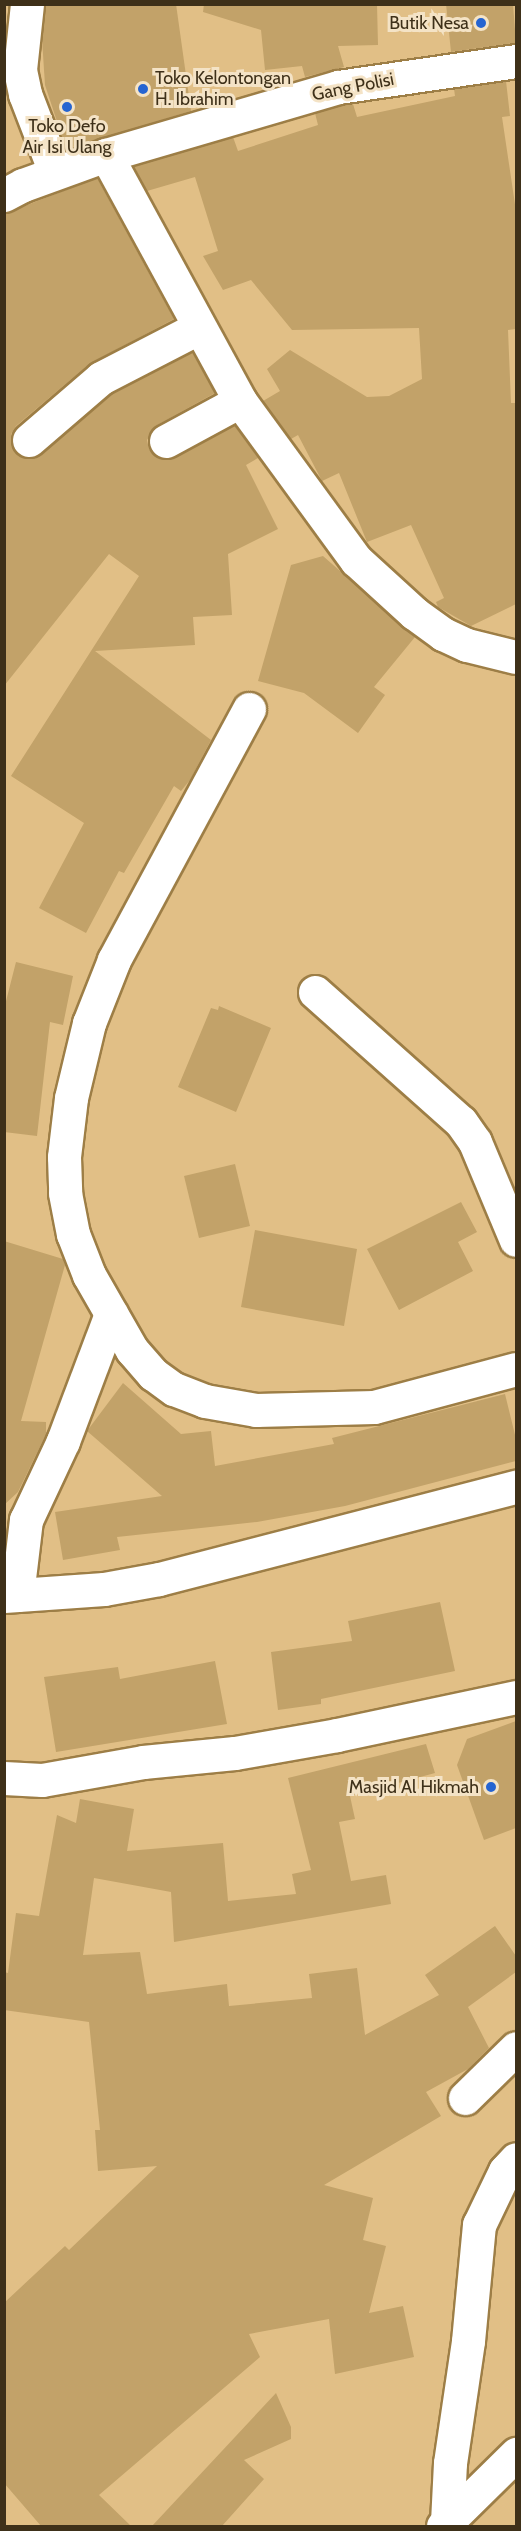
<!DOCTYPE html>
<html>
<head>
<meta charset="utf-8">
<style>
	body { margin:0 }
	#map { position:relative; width:521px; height:2531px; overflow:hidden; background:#e1bf86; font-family:Cabin,sans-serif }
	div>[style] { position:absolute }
	.building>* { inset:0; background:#c2a269 }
	.roads { filter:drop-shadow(2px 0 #9d7e46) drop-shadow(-2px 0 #9d7e46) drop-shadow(0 2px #9d7e46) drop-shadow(0 -2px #9d7e46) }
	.minor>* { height:33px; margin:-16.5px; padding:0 16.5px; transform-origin:16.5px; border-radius:16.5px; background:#fff }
	.secondary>* { height:33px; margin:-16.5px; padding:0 16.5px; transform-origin:16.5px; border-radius:16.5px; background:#fff }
	.dots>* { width:16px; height:16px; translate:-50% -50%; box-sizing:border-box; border:3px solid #f4e3c6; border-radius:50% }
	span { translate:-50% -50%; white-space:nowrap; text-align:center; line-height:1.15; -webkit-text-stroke:6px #f4e3c6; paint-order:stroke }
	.poi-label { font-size:18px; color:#3e3019 }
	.right { translate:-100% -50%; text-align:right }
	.left { translate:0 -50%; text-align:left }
	.street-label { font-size:18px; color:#3e3019 }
	.frame { position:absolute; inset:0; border:6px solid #3e3019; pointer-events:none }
</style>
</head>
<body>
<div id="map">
	<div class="building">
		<div style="clip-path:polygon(45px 4px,176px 4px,191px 111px,66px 149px,45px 85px,42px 39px)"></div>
		<div style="clip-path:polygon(204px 4px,377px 4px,378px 45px,338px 46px,344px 67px,305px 77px,302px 66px,265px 70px,261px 30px,203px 12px)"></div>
		<div style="clip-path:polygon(446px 4px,513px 4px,516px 43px,451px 52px)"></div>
		<div style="clip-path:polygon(506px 81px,510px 116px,502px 117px,516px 211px,516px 329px,508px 330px,511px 403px,516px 403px,516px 604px,471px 626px,438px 607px,436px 602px,444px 598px,411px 525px,367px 542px,339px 473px,322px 481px,298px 435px,291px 439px,263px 401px,280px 391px,267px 369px,290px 350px,367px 397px,389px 396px,422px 379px,419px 328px,292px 330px,251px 280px,223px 290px,203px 256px,218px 251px,195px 177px,147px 191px,134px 166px,233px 137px,238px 151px,318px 125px,315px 113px,342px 105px,353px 104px,357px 117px,455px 96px,454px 89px)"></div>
		<div style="clip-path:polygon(97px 178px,174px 319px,89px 364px,16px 426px,11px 434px,14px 452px,23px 458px,41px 455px,112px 394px,192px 352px,215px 393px,157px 425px,147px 440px,149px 449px,157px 457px,174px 458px,235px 425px,258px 458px,246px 465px,278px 529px,228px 554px,232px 615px,193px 617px,195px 645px,95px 651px,211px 740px,190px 780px,181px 791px,174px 786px,124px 873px,119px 871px,86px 933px,39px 908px,84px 823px,11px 776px,139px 576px,109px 554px,4px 686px,4px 214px)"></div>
		<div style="clip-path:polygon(323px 556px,415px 637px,374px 687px,385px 695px,358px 733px,304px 693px,258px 681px,291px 565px)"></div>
		<div style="clip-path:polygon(16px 962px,73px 976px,63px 1025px,50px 1022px,37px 1136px,4px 1132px,4px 1009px)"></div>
		<div style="clip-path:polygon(219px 1006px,271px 1028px,236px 1112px,178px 1087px,211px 1008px,218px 1010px)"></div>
		<div style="clip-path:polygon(235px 1164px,250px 1226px,199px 1238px,184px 1176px)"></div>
		<div style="clip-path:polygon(461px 1202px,477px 1232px,458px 1242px,473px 1271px,399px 1310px,367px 1249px)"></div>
		<div style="clip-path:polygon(255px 1230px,357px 1249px,344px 1326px,241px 1307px)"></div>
		<div style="clip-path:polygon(4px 1241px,63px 1259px,65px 1265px,21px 1421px,46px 1422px,46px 1434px,18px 1492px,4px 1505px)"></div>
		<div style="clip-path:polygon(123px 1383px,181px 1434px,211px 1431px,215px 1466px,334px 1444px,332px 1438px,505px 1394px,516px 1439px,516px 1461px,345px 1506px,257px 1522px,117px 1537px,120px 1550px,63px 1560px,55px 1512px,162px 1496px,87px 1431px)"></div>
		<div style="clip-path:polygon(440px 1602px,455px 1671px,321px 1699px,321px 1704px,278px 1710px,271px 1652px,352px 1641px,348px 1621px)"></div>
		<div style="clip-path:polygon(215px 1661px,227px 1724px,56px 1752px,44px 1677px,118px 1667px,120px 1679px)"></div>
		<div style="clip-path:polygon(516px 1721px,516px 1828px,484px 1840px,457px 1765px,467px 1739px)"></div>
		<div style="clip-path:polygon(426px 1744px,435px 1773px,350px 1796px,355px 1819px,339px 1822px,351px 1881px,386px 1875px,391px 1904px,174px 1942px,171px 1892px,94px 1878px,83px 1955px,140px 1952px,147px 1994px,227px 1984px,229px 2006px,312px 1998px,309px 1974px,357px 1968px,365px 2035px,439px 1995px,425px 1975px,495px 1926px,516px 1956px,516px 1972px,468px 2007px,489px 2048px,468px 2069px,426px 2092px,441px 2116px,324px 2185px,373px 2198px,363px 2240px,386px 2246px,369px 2313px,403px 2306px,414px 2357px,335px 2374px,329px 2319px,249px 2334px,260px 2357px,99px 2495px,131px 2526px,41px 2526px,4px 2483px,4px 2303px,65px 2246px,69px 2250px,157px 2166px,98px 2171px,95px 2130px,100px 2130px,89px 2022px,4px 2010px,4px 1972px,8px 1973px,16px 1913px,39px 1916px,57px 1815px,76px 1823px,80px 1799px,134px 1809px,127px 1851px,223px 1843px,228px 1901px,296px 1894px,292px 1874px,311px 1870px,288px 1778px)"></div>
		<div style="clip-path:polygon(276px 2393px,291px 2427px,291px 2439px,244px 2460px,264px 2479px,222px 2526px,152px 2526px)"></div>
	</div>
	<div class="roads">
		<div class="minor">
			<div style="left:27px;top:4px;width:66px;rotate:96.1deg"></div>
			<div style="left:20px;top:70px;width:25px;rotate:78deg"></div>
			<div style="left:25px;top:94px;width:84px;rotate:69deg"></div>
			<div style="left:106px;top:155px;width:280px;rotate:61.4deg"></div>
			<div style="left:240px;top:401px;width:197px;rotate:53.9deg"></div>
			<div style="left:356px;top:560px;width:79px;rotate:42.4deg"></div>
			<div style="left:414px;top:613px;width:36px;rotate:36deg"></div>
			<div style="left:443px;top:634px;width:26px;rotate:25deg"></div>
			<div style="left:467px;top:645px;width:50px;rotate:13.8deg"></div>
			<div style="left:4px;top:195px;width:21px;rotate:-28deg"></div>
			<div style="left:23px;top:185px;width:88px;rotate:-19.9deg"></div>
			<div style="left:106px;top:155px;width:242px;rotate:-16.3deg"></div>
			<div style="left:338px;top:87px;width:180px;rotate:-8.3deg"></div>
			<div style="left:29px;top:440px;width:95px;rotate:-40.7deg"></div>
			<div style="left:101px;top:378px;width:109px;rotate:-27.3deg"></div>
			<div style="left:166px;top:441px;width:84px;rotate:-28.4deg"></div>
			<div style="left:249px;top:709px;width:285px;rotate:118.3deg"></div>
			<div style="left:114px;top:960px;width:68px;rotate:111.6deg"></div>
			<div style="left:89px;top:1023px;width:77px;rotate:103.5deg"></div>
			<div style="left:71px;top:1098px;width:59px;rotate:96.8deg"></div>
			<div style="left:64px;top:1157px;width:36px;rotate:88deg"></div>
			<div style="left:65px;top:1193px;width:42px;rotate:79deg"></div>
			<div style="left:73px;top:1234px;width:44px;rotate:68.7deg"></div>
			<div style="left:89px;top:1275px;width:86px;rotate:60.2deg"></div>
			<div style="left:132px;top:1350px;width:32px;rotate:49deg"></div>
			<div style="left:153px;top:1374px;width:26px;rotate:36deg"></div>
			<div style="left:174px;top:1389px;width:33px;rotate:21deg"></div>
			<div style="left:205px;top:1401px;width:52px;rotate:10deg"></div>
			<div style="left:256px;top:1410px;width:118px;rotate:-1.5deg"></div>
			<div style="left:374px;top:1407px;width:147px;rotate:-15deg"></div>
			<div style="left:315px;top:992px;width:195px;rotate:41.7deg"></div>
			<div style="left:461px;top:1122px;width:24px;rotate:55deg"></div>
			<div style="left:475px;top:1142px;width:106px;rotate:67.3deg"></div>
			<div style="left:17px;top:1595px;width:76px;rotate:-83.2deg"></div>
			<div style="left:26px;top:1520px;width:87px;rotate:-64.9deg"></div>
			<div style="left:63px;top:1441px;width:136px;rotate:-69.3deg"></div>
			<div style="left:4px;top:1596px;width:100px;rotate:-4deg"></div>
			<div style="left:104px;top:1589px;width:56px;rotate:-10.3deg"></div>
			<div style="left:159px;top:1579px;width:369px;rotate:-14.5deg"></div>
			<div style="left:4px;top:1778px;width:38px;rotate:3deg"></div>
			<div style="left:42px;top:1780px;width:103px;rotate:-10.1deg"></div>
			<div style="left:143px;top:1762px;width:92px;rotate:-5.6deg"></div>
			<div style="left:235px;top:1753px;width:104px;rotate:-10deg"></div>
			<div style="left:337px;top:1735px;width:183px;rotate:-12deg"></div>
			<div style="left:465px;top:2098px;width:71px;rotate:-44.4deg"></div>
			<div style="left:447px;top:2522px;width:59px;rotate:-87.1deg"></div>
			<div style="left:450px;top:2463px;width:123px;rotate:-81.6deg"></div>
			<div style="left:468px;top:2341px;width:117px;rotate:-84.6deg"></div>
			<div style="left:479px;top:2225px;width:60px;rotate:-64.3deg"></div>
			<div style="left:505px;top:2171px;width:16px;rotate:-47deg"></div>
		</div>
		<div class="secondary">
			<div style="left:443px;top:2526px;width:103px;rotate:-44.6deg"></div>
		</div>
	</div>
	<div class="dots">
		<div style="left:481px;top:23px;background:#2564d1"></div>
		<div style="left:143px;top:89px;background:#2564d1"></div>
		<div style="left:67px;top:107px;background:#2564d1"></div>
		<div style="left:491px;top:1787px;background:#2564d1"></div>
	</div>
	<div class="poi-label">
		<span class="right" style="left:469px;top:23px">Butik Nesa</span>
		<span class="left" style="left:155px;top:89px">Toko Kelontongan<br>H. Ibrahim</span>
		<span style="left:67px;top:137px">Toko Defo<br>Air Isi Ulang</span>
		<span class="right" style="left:479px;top:1787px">Masjid Al Hikmah</span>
	</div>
	<div class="street-label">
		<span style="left:353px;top:87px;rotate:-11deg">Gang Polisi</span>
	</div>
	<div class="frame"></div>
</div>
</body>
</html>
